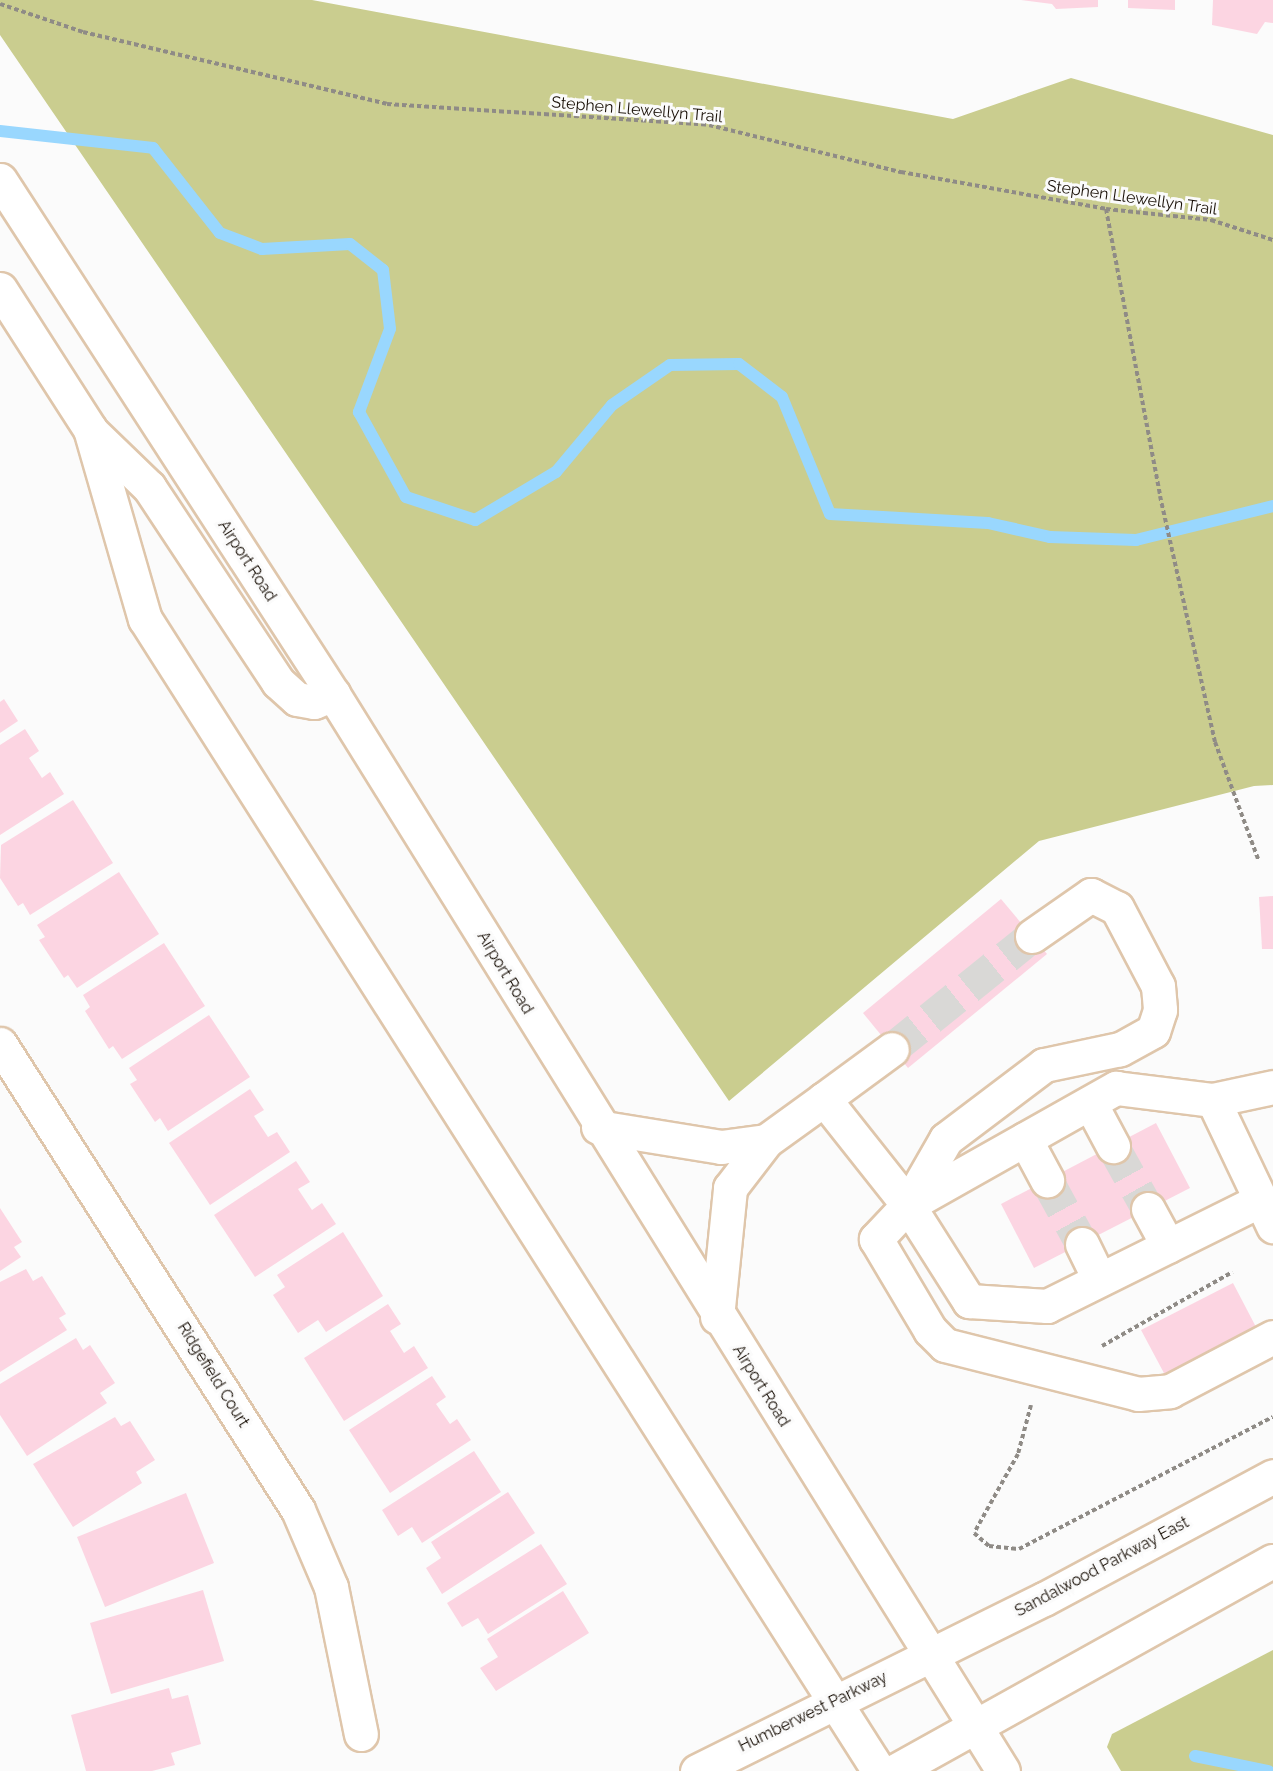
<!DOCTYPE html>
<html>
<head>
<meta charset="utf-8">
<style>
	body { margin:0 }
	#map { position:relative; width:1273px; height:1771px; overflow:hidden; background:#fbfbfb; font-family:Raleway,sans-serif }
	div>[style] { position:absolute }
	.green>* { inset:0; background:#cacd8f }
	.stream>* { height:12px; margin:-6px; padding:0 6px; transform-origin:6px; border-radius:6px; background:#99d7fe }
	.building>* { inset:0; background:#fcd5e2 }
	.minor-tunnel>* { height:33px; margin-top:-16.5px; transform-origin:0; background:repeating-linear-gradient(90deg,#d9d8d6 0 33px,transparent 0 49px) }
	.path>* { height:4px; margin-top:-2px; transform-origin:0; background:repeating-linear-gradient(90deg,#8f8b86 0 4.5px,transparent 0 7.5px) }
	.roads { filter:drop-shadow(2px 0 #dfc6ab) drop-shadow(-2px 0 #dfc6ab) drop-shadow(0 2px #dfc6ab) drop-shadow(0 -2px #dfc6ab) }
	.minor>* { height:33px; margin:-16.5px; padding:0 16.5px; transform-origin:16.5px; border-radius:16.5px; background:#fff }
	.major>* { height:33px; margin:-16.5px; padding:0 16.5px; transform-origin:16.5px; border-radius:16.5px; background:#fff }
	span { translate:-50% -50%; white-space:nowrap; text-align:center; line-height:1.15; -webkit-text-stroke:6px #fbfbfb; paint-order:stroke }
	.street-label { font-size:16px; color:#180f06 }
</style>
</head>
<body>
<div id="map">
	<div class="green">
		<div style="clip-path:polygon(0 0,312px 0,953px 119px,1071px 78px,1273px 135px,1273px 785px,1254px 786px,1039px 841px,729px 1101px,0 35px)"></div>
		<div style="clip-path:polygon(1273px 1650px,1273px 1771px,1121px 1771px,1107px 1747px,1112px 1734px)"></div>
	</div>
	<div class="stream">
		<div style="left:0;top:131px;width:154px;rotate:6.3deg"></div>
		<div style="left:153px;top:148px;width:108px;rotate:51.8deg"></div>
		<div style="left:220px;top:233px;width:45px;rotate:20.9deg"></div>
		<div style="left:262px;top:249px;width:88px;rotate:-3.3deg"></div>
		<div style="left:350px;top:244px;width:42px;rotate:38.2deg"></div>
		<div style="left:383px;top:270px;width:59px;rotate:83.2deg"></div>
		<div style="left:390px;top:329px;width:89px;rotate:110.5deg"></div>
		<div style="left:359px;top:412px;width:97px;rotate:61.1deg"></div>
		<div style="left:406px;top:497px;width:73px;rotate:18.4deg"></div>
		<div style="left:475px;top:520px;width:94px;rotate:-30.7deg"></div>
		<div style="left:556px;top:472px;width:87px;rotate:-50.1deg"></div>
		<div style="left:612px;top:405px;width:70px;rotate:-34.6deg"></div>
		<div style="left:670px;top:365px;width:69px;rotate:-0.8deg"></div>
		<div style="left:739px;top:364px;width:54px;rotate:37.5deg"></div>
		<div style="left:782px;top:397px;width:126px;rotate:67.7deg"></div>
		<div style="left:830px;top:514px;width:158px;rotate:3.3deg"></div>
		<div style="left:988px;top:523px;width:64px;rotate:12.7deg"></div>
		<div style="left:1050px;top:537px;width:86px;rotate:2deg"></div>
		<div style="left:1136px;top:540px;width:141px;rotate:-13.9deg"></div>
		<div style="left:1195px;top:1756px;width:75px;rotate:11.6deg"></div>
	</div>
	<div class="building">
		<div style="clip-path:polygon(1021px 0,1098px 0,1098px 7px,1056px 9px,1052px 4px)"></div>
		<div style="clip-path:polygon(1128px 0,1175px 0,1175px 10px,1128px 8px)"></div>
		<div style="clip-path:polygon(1213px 0,1273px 0,1273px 23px,1265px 22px,1257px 34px,1212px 25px)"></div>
		<div style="clip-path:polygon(4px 699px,18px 721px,0 733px,0 702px)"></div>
		<div style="clip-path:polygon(25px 729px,39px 751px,29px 758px,42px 778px,50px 772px,64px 794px,0 835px,0 745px)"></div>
		<div style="clip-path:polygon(73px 800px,113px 863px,30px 915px,23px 903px,18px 906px,0 878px,1px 845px)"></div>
		<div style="clip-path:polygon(119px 872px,159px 934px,77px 988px,68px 975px,64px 978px,39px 940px,45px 937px,37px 925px)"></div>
		<div style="clip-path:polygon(1273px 896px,1273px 949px,1262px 949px,1259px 897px)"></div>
		<div style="clip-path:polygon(1001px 899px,1047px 954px,908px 1068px,863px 1013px)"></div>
		<div style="clip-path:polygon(164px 943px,205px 1006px,122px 1059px,113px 1046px,109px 1049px,85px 1011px,90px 1007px,83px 995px)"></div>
		<div style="clip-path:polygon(209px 1015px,250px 1077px,168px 1131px,160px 1118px,155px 1122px,130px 1084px,137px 1080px,129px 1068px)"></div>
		<div style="clip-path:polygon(250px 1089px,264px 1110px,254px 1116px,268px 1137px,277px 1132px,290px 1152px,210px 1205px,169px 1143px)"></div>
		<div style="clip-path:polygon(1156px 1123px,1190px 1188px,1034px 1268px,1001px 1204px)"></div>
		<div style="clip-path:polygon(296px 1161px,310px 1182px,298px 1189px,312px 1210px,322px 1203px,336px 1224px,255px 1277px,214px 1215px)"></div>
		<div style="clip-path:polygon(0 1208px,22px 1242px,14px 1247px,21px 1257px,0 1271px)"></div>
		<div style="clip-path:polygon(343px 1232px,383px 1296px,326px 1332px,318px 1320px,298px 1333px,273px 1295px,285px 1287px,277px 1275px)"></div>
		<div style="clip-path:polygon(26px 1269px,33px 1281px,42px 1276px,66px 1314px,59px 1318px,67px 1330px,0 1372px,0 1282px)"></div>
		<div style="clip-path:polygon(1233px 1283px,1256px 1327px,1165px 1375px,1141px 1330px)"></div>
		<div style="clip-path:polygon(388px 1304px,401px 1324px,390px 1331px,404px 1353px,414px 1346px,428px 1368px,344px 1421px,304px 1358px)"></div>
		<div style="clip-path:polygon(76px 1338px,83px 1350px,90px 1345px,115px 1383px,100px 1393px,107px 1403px,27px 1456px,0 1415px,0 1384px)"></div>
		<div style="clip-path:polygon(432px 1376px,446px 1397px,436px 1404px,450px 1424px,457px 1419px,471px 1440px,390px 1493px,349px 1430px)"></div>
		<div style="clip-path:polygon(115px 1417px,121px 1426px,130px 1421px,155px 1460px,136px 1472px,142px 1483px,73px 1527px,33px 1464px)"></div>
		<div style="clip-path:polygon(474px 1451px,501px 1492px,422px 1543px,412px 1527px,398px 1536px,382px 1510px)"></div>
		<div style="clip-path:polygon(508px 1492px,535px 1533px,442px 1594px,426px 1568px,441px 1558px,431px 1542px)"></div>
		<div style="clip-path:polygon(186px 1493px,214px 1563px,105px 1607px,77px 1537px)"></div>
		<div style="clip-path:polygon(541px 1544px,567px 1584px,488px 1634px,478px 1618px,462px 1627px,447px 1603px)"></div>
		<div style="clip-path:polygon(203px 1590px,224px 1661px,111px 1694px,90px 1623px)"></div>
		<div style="clip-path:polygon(563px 1591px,589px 1633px,496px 1691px,480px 1668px,498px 1657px,487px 1639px)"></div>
		<div style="clip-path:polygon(169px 1688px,172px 1699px,188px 1695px,201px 1744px,171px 1753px,175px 1765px,152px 1771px,86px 1771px,71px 1715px)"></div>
	</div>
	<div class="minor-tunnel">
		<div style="left:892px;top:1049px;width:180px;rotate:-38.9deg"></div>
		<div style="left:1113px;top:1146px;width:72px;rotate:60.9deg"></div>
		<div style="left:1047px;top:1180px;width:73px;rotate:61.3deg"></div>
	</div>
	<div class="path">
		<div style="left:0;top:4px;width:88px;rotate:18.6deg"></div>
		<div style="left:83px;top:32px;width:312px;rotate:13.3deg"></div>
		<div style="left:387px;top:104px;width:323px;rotate:3.7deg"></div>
		<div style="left:709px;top:125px;width:198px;rotate:13.8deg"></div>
		<div style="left:901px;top:172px;width:208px;rotate:10.2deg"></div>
		<div style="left:1106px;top:209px;width:106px;rotate:6deg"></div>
		<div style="left:1211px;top:220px;width:65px;rotate:17.9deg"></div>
		<div style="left:1106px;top:209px;width:292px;rotate:79.3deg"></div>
		<div style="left:1160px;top:496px;width:252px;rotate:77.4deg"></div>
		<div style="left:1215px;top:742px;width:125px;rotate:69.8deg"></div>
		<div style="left:1102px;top:1346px;width:150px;rotate:-29.6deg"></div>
		<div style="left:1031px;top:1405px;width:51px;rotate:104.9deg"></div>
		<div style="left:1018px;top:1454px;width:90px;rotate:119.1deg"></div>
		<div style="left:974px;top:1533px;width:20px;rotate:41deg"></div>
		<div style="left:989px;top:1546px;width:30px;rotate:6deg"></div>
		<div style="left:1019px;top:1549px;width:286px;rotate:-27.5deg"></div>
	</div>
	<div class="roads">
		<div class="minor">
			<div style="left:1032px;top:936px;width:72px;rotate:-34.8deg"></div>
			<div style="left:1091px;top:895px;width:29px;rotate:27deg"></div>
			<div style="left:1117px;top:908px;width:88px;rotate:62.3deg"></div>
			<div style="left:1158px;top:986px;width:24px;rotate:85deg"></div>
			<div style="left:1160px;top:1010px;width:22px;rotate:108deg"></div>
			<div style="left:1153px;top:1031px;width:38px;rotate:151deg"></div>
			<div style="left:1120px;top:1049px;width:78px;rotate:168.1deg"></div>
			<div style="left:1044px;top:1065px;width:123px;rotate:142.9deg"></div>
			<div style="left:946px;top:1139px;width:76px;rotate:119.9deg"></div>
			<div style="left:908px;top:1205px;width:47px;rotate:133.3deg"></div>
			<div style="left:876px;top:1239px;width:106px;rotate:59.3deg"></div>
			<div style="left:930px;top:1330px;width:21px;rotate:45deg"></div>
			<div style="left:945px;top:1345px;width:199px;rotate:14.2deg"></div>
			<div style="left:1138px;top:1394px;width:32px;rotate:-5deg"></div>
			<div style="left:1170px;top:1391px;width:116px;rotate:-27.7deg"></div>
			<div style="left:0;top:1044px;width:553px;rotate:57.4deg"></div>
			<div style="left:298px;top:1510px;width:84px;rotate:66.8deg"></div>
			<div style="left:331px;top:1587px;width:150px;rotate:78.5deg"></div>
			<div style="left:824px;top:1099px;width:84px;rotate:-36.3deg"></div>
			<div style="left:1213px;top:1100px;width:61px;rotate:-12.2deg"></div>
			<div style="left:1090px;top:1103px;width:49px;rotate:61.9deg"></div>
			<div style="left:598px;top:1127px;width:125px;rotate:9.2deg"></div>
			<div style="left:721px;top:1147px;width:45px;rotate:-7.6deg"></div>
			<div style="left:1025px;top:1139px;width:47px;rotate:61.8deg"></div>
			<div style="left:908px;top:1205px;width:114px;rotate:57.6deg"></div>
			<div style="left:969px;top:1301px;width:78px;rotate:3.7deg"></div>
			<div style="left:1047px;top:1306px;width:239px;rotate:-26.4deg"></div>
			<div style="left:1148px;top:1209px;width:42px;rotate:61.6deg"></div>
			<div style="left:1082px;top:1244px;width:39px;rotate:64deg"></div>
			<div style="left:717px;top:1317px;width:130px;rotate:-84.2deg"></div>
			<div style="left:730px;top:1188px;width:59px;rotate:-52.5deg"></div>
			<div style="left:766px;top:1141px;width:72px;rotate:-35.9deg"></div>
			<div style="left:824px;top:1099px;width:135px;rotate:51.6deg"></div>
			<div style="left:908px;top:1205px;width:239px;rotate:-29.4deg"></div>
			<div style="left:1116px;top:1088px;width:98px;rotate:7.1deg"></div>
			<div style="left:1213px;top:1100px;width:140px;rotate:64.5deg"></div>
		</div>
		<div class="major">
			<div style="left:0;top:180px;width:612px;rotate:57.06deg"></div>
			<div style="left:333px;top:694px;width:1268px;rotate:58.11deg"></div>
			<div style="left:0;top:289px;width:166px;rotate:57.3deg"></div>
			<div style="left:90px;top:429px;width:198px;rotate:73.9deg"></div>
			<div style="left:145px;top:619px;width:1366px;rotate:57.5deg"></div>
			<div style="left:91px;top:431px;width:81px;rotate:44deg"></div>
			<div style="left:149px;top:487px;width:234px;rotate:56.5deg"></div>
			<div style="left:278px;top:682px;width:25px;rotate:42deg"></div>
			<div style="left:297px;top:699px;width:17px;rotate:10deg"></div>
			<div style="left:314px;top:702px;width:21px;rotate:-23deg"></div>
			<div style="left:697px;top:1771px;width:387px;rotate:-26.4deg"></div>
			<div style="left:1044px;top:1599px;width:260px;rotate:-28.2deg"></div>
			<div style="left:895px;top:1771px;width:432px;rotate:-29.1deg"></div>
		</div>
	</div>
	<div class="street-label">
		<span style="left:637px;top:110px;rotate:5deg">Stephen Llewellyn Trail</span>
		<span style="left:1132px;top:198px;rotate:8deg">Stephen Llewellyn Trail</span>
		<span style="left:247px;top:561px;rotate:57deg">Airport Road</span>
		<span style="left:505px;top:973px;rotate:59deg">Airport Road</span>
		<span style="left:213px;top:1375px;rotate:58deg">Ridgefield Court</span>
		<span style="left:761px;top:1386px;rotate:58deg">Airport Road</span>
		<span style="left:1102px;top:1567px;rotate:-28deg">Sandalwood Parkway East</span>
		<span style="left:813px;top:1712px;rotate:-26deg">Humberwest Parkway</span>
	</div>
</div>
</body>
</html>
